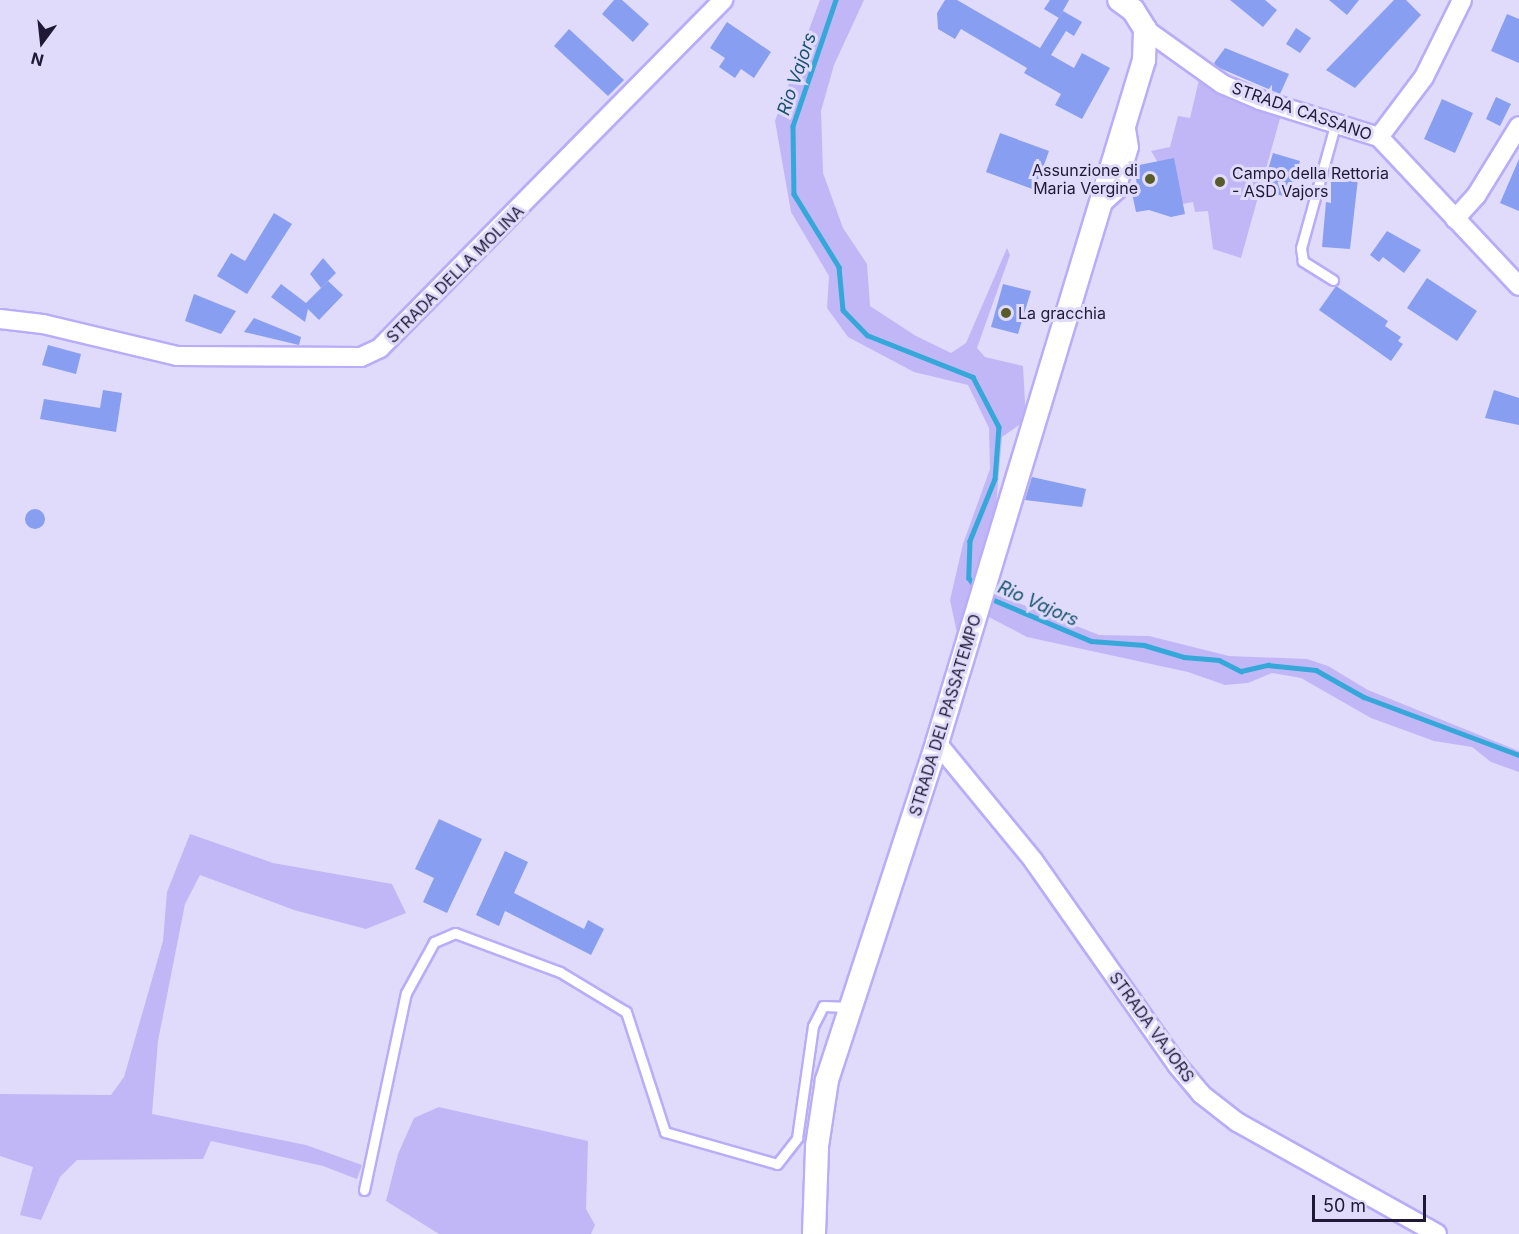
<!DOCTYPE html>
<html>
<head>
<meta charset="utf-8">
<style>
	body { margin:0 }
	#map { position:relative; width:1519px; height:1234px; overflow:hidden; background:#e0dbfb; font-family:Inter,sans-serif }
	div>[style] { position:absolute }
	.green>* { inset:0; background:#c1b7f6 }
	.stream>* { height:4.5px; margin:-2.25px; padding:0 2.25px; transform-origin:2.25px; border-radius:2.25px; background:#35a7d9 }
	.building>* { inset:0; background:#889ef0 }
	.round { border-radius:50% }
	.roads { filter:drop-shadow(2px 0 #b9acf8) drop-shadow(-2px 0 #b9acf8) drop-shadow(0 2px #b9acf8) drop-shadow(0 -2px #b9acf8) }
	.service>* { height:9px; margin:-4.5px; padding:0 4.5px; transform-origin:4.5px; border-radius:4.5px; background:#fff }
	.minor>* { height:18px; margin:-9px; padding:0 9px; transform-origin:9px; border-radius:9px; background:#fff }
	.tertiary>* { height:22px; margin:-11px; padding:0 11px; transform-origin:11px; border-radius:11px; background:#fff }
	.dots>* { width:16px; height:16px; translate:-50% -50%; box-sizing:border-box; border:3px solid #e0dbfb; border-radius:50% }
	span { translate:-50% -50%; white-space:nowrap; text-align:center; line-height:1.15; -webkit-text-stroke:6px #e0dbfb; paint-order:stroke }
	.street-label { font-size:16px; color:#1f1936 }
	.poi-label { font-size:16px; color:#1f1936 }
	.right { translate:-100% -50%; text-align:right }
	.left { translate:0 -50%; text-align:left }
	.water-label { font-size:18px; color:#17536d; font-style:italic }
	.north { position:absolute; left:12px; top:12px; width:60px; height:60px; -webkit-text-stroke:4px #e0dbfb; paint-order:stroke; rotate:195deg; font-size:16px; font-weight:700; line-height:24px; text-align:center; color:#1f1936 }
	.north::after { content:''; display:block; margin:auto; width:21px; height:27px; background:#1f1936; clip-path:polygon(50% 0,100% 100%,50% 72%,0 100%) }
	.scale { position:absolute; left:1312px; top:1195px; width:114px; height:27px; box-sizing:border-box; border:3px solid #1f1936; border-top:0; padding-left:8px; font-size:18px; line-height:21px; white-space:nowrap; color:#1f1936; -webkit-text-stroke:4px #e0dbfb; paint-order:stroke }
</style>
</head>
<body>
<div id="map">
	<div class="green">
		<div style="clip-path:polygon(820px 0,864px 0,834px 65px,821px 111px,823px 173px,843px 228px,867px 264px,870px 306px,916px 336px,951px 353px,966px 343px,1007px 248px,1010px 255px,977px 348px,985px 357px,1023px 366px,1026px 420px,1002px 437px,996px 506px,957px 633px,950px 600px,963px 544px,990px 469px,989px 428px,968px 385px,914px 372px,848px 337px,827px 308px,829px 276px,791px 212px,775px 121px)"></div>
		<div style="clip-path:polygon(1199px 80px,1210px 89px,1281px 115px,1241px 258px,1213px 249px,1208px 211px,1195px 212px,1193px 202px,1183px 204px,1151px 151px,1170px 147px,1178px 116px,1190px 118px)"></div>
		<div style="clip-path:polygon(993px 593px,1099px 635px,1149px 636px,1229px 656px,1307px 659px,1328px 666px,1368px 690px,1519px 751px,1519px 772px,1491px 762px,1472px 747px,1434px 741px,1371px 718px,1301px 678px,1272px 673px,1248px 683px,1225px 685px,1188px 672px,1027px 637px,985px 615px)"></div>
		<div style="clip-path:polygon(190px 834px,273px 863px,392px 884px,406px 913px,366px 929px,294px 910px,200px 875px,185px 904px,158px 1041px,152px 1114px,306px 1145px,362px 1165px,357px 1179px,323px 1166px,211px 1141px,203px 1159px,77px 1160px,60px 1177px,41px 1220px,20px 1215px,33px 1167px,0 1156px,0 1094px,111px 1095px,124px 1077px,163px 941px,167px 892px)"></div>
		<div style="clip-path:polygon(439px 1107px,588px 1141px,586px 1209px,595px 1225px,591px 1234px,439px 1234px,386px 1201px,398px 1154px,414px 1118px)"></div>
	</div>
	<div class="stream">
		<div style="left:836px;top:0;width:133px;rotate:108.8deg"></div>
		<div style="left:793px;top:126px;width:68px;rotate:89.2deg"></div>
		<div style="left:794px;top:194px;width:86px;rotate:58.3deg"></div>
		<div style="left:839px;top:267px;width:43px;rotate:84.7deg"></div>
		<div style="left:843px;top:310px;width:35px;rotate:46deg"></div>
		<div style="left:867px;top:335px;width:114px;rotate:21.6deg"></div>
		<div style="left:973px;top:377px;width:56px;rotate:62.5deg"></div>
		<div style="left:999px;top:427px;width:52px;rotate:94.4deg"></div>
		<div style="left:995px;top:479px;width:67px;rotate:112deg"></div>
		<div style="left:970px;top:541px;width:37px;rotate:92deg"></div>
		<div style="left:969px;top:578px;width:12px;rotate:55deg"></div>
		<div style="left:987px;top:597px;width:113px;rotate:22.9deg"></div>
		<div style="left:1091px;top:641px;width:53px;rotate:4.3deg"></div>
		<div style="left:1144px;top:645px;width:42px;rotate:16.7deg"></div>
		<div style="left:1184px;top:657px;width:35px;rotate:5deg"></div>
		<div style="left:1219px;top:660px;width:25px;rotate:27deg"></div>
		<div style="left:1241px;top:671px;width:28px;rotate:-13deg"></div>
		<div style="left:1268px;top:665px;width:48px;rotate:5.9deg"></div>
		<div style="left:1316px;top:670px;width:55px;rotate:29.4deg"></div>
		<div style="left:1364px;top:697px;width:165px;rotate:20.5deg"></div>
	</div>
	<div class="building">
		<div style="clip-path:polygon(614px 0,622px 0,649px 24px,633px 42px,602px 14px)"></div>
		<div style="clip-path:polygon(945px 0,957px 0,1040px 48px,1063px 11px,1082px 22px,1074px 36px,1066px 31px,1051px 55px,1074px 68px,1082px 53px,1110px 68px,1082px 119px,1055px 105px,1061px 94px,1024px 73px,1027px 68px,961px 29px,955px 39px,938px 29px,937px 13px)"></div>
		<div style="clip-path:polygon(1050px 0,1069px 0,1059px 18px,1044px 9px)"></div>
		<div style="clip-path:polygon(1230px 0,1265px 0,1277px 10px,1263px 27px)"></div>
		<div style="clip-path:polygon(1329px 0,1359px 0,1347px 15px)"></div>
		<div style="clip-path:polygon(1394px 0,1406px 0,1421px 15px,1355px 88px,1326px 70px)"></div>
		<div style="clip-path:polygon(1507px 14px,1519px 19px,1519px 63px,1491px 51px)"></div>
		<div style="clip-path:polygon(727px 22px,771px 52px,754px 78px,741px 69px,735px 78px,719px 67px,725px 58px,710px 48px)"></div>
		<div style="clip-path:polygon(1296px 28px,1311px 38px,1300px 53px,1286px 44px)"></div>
		<div style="clip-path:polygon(569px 29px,624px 80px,608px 96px,554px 46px)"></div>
		<div style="clip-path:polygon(1225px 48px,1289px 74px,1280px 94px,1217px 67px,1214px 63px)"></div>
		<div style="clip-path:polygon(1496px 97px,1511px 104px,1500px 126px,1486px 119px)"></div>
		<div style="clip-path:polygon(1442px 99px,1473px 113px,1455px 153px,1424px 139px)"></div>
		<div style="clip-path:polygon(1000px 133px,1049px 151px,1035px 190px,986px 172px)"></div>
		<div style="clip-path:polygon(1273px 153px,1300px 161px,1290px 198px,1262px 190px)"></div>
		<div style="clip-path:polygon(1174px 158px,1185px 214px,1171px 217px,1149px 210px,1136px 212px,1132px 193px,1138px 192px,1134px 166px)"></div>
		<div style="clip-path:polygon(1519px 159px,1519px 211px,1500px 203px)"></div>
		<div style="clip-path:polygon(1339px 170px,1359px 170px,1350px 249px,1322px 247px,1326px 202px,1331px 203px,1331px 175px,1339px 175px)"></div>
		<div style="clip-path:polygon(274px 213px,292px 224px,247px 294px,217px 276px,231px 253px,245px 261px)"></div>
		<div style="clip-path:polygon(1387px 231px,1421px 250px,1404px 273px,1383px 257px,1379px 262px,1370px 255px)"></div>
		<div style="clip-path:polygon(323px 258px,336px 273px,321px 288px,310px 274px)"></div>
		<div style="clip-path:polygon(1427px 278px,1477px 311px,1457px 341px,1407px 308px)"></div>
		<div style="clip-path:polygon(328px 281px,343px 295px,319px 320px,308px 309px,305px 322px,271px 297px,281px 284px,306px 303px)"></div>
		<div style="clip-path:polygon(1003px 284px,1031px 291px,1018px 334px,991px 327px)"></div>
		<div style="clip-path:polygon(1336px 286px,1388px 321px,1385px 326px,1401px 337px,1398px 341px,1403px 344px,1391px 361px,1319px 310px)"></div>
		<div style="clip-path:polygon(194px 294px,236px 311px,221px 334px,185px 321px)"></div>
		<div style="clip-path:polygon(254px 318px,301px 337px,299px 345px,244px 332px)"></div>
		<div style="clip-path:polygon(48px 345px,81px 354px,76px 374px,42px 365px)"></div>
		<div style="clip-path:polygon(103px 390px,122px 393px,116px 432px,40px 419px,44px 399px,100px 408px)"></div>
		<div style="clip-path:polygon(1494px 390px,1519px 398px,1519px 425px,1485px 418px)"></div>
		<div style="clip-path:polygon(1032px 477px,1086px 489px,1082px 507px,1025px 500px)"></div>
		<div class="round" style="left:25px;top:509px;width:20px;height:20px"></div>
		<div style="clip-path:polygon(439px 819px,482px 839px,447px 913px,423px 902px,434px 878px,415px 869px)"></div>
		<div style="clip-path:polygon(505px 851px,528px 862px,514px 893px,584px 929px,588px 920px,604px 929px,591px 955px,505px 911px,499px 926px,476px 915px)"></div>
	</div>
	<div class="roads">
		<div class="service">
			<div style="left:1106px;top:205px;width:18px;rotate:-43deg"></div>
			<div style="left:1119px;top:193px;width:48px;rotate:-73.1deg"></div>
			<div style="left:1133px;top:147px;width:19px;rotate:-99deg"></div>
			<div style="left:1333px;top:280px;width:36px;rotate:-148deg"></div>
			<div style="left:1303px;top:261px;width:13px;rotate:-99deg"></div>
			<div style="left:1301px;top:248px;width:131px;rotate:-74.5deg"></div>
			<div style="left:364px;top:1190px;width:201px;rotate:-78deg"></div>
			<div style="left:406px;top:993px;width:58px;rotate:-61.2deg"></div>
			<div style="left:434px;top:942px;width:23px;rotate:-23deg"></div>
			<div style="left:455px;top:933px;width:112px;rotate:20.4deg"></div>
			<div style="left:560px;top:972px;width:77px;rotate:31.2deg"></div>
			<div style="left:626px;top:1012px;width:126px;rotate:72deg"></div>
			<div style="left:665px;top:1132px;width:116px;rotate:15.9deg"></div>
			<div style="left:777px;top:1164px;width:33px;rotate:-52deg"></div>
			<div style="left:797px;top:1138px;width:113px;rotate:-81.9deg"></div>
			<div style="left:813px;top:1026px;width:22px;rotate:-63deg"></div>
			<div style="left:823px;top:1006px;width:26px;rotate:2deg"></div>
		</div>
		<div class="minor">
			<div style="left:1145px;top:29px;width:95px;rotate:35.5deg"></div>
			<div style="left:1222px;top:84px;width:41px;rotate:22.8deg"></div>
			<div style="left:1260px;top:100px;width:125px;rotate:17.3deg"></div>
			<div style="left:1379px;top:137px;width:204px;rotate:46.8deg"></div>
			<div style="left:1379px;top:137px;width:75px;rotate:-53.1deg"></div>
			<div style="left:1424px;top:77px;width:86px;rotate:-63.7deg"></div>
			<div style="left:1455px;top:219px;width:31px;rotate:-48deg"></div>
			<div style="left:1476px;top:196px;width:82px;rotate:-58.4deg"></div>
			<div style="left:0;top:319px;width:43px;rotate:6.6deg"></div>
			<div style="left:43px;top:324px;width:138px;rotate:13.4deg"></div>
			<div style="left:177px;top:356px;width:184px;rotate:0.3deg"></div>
			<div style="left:361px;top:357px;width:21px;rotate:-25deg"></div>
			<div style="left:380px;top:348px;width:489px;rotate:-45.4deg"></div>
			<div style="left:937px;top:743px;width:151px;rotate:50.6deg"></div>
			<div style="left:1033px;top:860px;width:251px;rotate:54.9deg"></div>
			<div style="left:1177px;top:1065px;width:38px;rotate:50deg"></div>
			<div style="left:1201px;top:1094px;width:46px;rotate:37.9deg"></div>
			<div style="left:1237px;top:1122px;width:229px;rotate:29.2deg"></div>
		</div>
		<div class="tertiary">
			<div style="left:814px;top:1234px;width:88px;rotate:-88deg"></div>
			<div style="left:817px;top:1146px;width:67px;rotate:-81.4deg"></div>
			<div style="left:827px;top:1080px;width:354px;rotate:-71.9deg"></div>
			<div style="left:937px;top:743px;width:714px;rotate:-73.14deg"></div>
			<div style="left:1144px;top:60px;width:31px;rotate:-88deg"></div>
			<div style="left:1145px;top:29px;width:22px;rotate:-122deg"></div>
			<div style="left:1133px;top:10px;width:17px;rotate:-144deg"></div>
		</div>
	</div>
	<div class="dots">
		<div style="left:1150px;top:179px;background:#595c29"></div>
		<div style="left:1220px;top:182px;background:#595c29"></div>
		<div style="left:1006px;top:313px;background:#595c29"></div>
	</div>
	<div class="street-label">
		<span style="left:1302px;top:111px;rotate:19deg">STRADA CASSANO</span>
		<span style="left:455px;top:274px;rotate:-45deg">STRADA DELLA MOLINA</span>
		<span style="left:945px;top:715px;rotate:-73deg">STRADA DEL PASSATEMPO</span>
		<span style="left:1152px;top:1027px;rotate:54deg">STRADA VAJORS</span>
	</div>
	<div class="poi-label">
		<span class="right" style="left:1138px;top:179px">Assunzione di<br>Maria Vergine</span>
		<span class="left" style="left:1232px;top:182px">Campo della Rettoria<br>- ASD Vajors</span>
		<span class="left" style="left:1018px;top:313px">La gracchia</span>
	</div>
	<div class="water-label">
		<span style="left:797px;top:74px;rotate:-71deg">Rio Vajors</span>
		<span style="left:1038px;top:604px;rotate:24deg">Rio Vajors</span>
	</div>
	<div class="north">N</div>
	<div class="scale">50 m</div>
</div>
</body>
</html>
